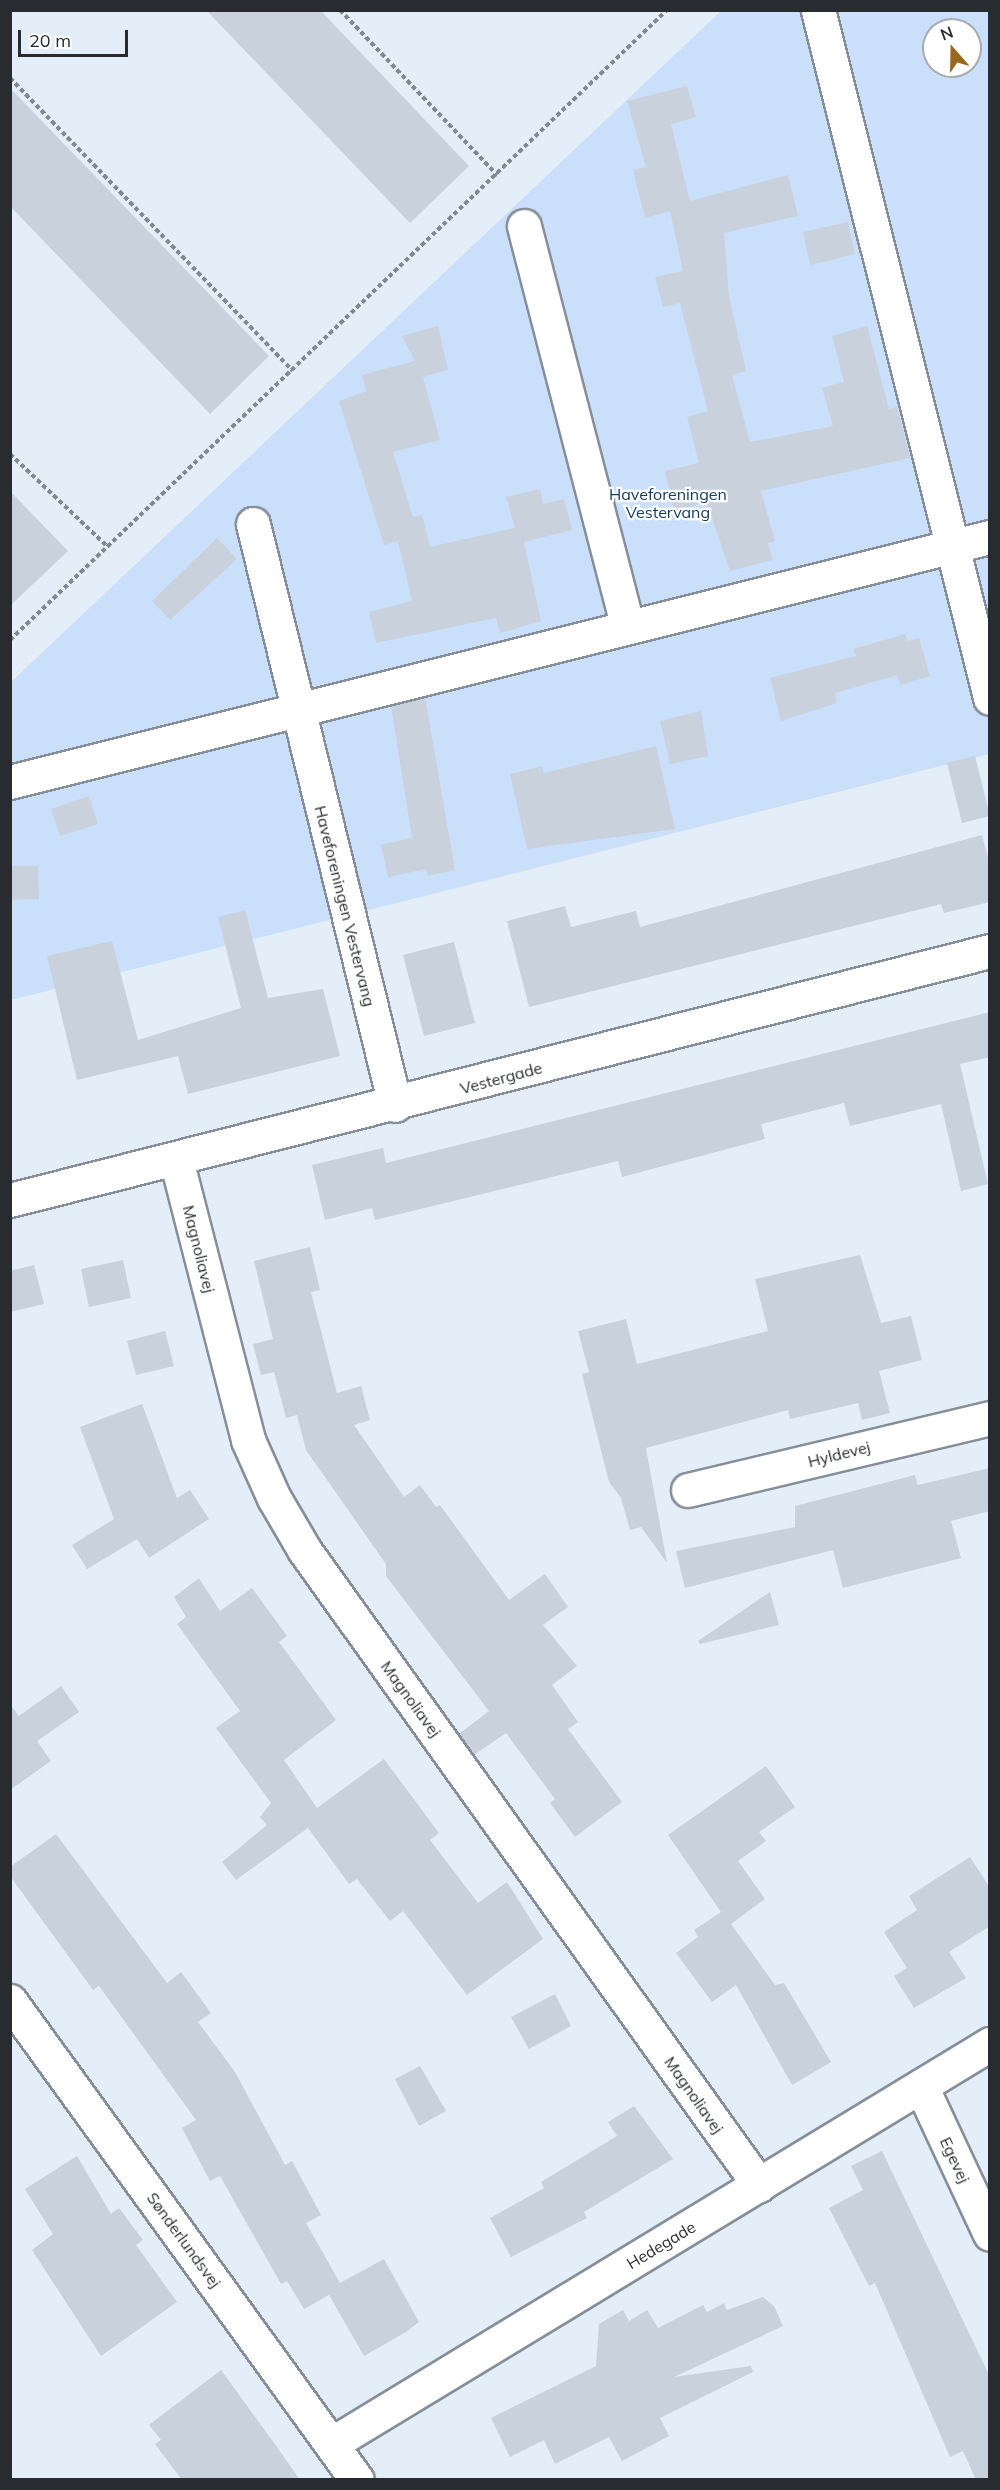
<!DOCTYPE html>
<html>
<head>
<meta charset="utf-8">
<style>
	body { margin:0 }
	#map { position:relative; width:1000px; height:2490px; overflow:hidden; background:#e4eef9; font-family:Mulish,sans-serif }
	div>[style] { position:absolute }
	.green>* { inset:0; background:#cae0fa }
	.building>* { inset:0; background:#c8d1dc }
	.path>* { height:4px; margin-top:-2px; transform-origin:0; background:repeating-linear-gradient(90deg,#81888f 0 4.5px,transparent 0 7.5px) }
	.roads { filter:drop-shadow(2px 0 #868f99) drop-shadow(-2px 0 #868f99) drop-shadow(0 2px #868f99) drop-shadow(0 -2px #868f99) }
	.street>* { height:33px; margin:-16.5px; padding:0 16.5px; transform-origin:16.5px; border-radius:16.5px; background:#fff }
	span { translate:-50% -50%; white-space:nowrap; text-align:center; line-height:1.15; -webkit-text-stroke:4.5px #fff; paint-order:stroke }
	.park-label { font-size:16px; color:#133c66 }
	.street-label { font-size:16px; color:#282c30 }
	.frame { position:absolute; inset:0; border:12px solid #282c30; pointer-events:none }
	.north { position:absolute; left:922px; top:18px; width:60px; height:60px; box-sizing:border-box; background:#fff; border:2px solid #a9abac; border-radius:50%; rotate:340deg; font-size:16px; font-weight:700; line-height:24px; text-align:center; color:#282c30 }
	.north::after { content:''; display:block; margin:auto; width:21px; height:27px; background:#9a671c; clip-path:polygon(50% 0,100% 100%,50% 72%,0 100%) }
	.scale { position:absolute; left:18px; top:30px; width:110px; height:27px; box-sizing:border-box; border:3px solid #282c30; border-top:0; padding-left:8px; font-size:18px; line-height:21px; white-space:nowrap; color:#282c30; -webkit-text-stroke:4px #fff; paint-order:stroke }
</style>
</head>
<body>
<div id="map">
	<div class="green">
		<div style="clip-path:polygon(evenodd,721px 11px,989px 11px,989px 754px,11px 1000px,11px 682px,721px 11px,934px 30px,970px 30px,970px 66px,934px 66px,934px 30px)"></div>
	</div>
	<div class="building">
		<div style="clip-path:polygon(206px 10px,320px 10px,469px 166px,410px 223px)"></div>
		<div style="clip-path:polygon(687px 86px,696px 117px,671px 124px,690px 201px,788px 175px,798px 216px,724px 233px,729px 296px,746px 371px,732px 375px,750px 442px,833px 426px,822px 388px,844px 382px,832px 336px,867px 326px,889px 409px,897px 407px,910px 458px,761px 491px,775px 541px,768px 543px,773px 560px,730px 571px,707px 502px,674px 510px,665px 471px,699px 463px,687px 417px,708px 411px,680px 303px,663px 307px,655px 277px,683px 271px,670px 211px,645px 218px,633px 170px,646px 167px,627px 101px)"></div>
		<div style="clip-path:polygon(10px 88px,269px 356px,210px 414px,10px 206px)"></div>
		<div style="clip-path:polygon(848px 222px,855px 254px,810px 265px,803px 232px)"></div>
		<div style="clip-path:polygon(438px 326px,448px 370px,423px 377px,440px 440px,393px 452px,413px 517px,422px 515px,430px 547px,515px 528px,506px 497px,540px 489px,543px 504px,564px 499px,572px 530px,524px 542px,541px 621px,500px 633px,496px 618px,376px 643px,369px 612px,412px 601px,398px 541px,384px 545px,339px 401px,366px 391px,362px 375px,415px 361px,402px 336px)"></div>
		<div style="clip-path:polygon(10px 491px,68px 551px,10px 606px)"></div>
		<div style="clip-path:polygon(217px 538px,237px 559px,170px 620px,152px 601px)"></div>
		<div style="clip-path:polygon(905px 634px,908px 641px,919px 638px,930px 676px,900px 685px,897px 675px,835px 693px,837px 703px,781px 721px,770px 678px,856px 656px,853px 649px)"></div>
		<div style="clip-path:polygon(425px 697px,455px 870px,428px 876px,426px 869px,388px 877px,381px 845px,412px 838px,391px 706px)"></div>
		<div style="clip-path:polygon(701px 711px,708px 756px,670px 764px,660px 721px)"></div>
		<div style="clip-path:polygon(656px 746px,675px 829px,527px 849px,510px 774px,542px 766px,544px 773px)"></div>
		<div style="clip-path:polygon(975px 756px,990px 816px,962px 823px,947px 763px)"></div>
		<div style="clip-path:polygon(89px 796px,98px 824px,60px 836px,51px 809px)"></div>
		<div style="clip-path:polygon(982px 835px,990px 865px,990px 902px,944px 913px,941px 904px,529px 1007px,507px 921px,565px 906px,571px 927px,636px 911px,640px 927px)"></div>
		<div style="clip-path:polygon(10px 866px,38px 866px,39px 899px,10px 900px)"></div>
		<div style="clip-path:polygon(245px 910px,268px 998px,323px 989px,340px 1056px,188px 1094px,178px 1056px,77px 1080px,47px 956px,112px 941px,138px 1040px,241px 1008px,218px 917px)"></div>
		<div style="clip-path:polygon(454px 942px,475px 1023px,424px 1036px,403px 955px)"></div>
		<div style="clip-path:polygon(990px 1012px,990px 1057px,960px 1064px,988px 1184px,961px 1191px,941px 1104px,850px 1126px,844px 1103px,761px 1124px,765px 1139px,622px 1177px,618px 1161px,375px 1220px,372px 1208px,325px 1220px,312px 1165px,383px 1148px,386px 1163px)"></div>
		<div style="clip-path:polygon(310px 1247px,320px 1290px,311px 1292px,337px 1393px,361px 1386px,370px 1420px,354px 1425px,404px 1497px,420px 1485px,436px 1507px,440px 1505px,509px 1600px,545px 1574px,568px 1607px,543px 1625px,577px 1666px,552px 1685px,578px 1722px,568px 1729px,622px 1802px,575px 1837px,550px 1803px,555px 1799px,506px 1733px,474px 1755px,459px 1734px,489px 1711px,386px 1576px,386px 1564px,306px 1450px,297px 1415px,286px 1418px,274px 1372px,261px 1375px,253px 1344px,273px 1339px,254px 1261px)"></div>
		<div style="clip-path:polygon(860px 1255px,881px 1323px,911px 1316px,922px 1360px,879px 1371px,890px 1413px,862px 1420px,858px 1403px,790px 1419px,788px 1410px,646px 1448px,667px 1563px,641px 1527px,630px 1530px,621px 1498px,609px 1482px,582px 1374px,589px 1372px,578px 1331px,626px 1319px,637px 1364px,768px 1331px,755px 1279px)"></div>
		<div style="clip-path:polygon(123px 1260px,131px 1298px,89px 1307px,81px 1269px)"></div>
		<div style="clip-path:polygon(34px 1265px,44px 1304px,10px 1312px,10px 1271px)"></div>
		<div style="clip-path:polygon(165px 1331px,174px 1366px,136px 1375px,127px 1341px)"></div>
		<div style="clip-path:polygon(142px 1404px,177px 1498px,190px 1490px,209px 1519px,149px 1558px,137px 1539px,87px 1569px,72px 1545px,114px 1519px,80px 1427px)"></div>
		<div style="clip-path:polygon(990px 1468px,990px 1511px,951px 1521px,961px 1558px,843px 1588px,833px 1550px,685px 1588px,676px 1551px,795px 1527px,795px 1506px,915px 1475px,918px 1485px)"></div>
		<div style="clip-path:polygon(199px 1578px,220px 1611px,252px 1588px,287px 1636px,279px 1642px,336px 1720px,284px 1760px,317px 1808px,384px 1759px,439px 1833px,430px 1840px,478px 1903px,507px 1882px,543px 1939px,467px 1995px,403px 1911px,390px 1921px,357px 1879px,349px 1884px,308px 1828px,236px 1880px,222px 1862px,267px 1825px,260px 1817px,271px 1803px,216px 1728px,240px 1711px,177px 1624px,186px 1617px,174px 1597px)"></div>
		<div style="clip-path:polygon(770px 1592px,779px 1625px,700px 1644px,698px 1641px)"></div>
		<div style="clip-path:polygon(61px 1686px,79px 1712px,37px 1741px,51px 1761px,10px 1790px,10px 1704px,19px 1716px)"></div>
		<div style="clip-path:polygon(766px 1766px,795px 1807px,759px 1832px,766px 1841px,738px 1861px,765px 1899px,731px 1924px,775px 1985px,784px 1983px,831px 2062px,792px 2085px,736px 1985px,712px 2002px,676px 1953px,698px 1937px,694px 1930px,721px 1912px,668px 1835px)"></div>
		<div style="clip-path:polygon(56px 1834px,167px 1983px,181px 1972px,211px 2013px,198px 2022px,235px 2072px,285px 2165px,292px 2161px,321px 2215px,306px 2223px,340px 2283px,384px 2259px,419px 2322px,406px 2332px,364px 2356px,329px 2295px,304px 2309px,287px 2281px,281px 2284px,220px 2176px,210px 2181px,182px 2128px,196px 2120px,99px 1986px,93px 1990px,10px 1876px,10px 1867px)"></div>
		<div style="clip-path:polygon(970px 1857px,990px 1888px,990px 1926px,949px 1952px,966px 1978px,914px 2008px,894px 1976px,907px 1968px,884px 1932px,917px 1910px,909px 1896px)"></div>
		<div style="clip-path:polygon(555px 1994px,571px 2026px,529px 2049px,511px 2017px)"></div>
		<div style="clip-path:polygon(420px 2066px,446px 2111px,419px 2126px,395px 2079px)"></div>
		<div style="clip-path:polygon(634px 2106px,673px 2159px,584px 2212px,587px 2218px,511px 2257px,490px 2218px,544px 2188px,541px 2182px,617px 2136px,608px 2122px)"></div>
		<div style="clip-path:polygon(882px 2151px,990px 2377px,990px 2480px,976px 2480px,963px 2451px,950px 2457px,875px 2283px,869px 2286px,829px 2208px,863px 2190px,851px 2166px)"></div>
		<div style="clip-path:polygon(77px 2156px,111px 2214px,119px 2208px,143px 2240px,136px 2245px,177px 2302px,101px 2356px,32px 2250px,53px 2234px,25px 2189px)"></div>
		<div style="clip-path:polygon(763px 2297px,774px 2306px,783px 2326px,674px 2377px,751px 2366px,753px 2372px,660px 2418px,669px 2436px,622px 2461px,609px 2437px,555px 2464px,544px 2440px,510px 2457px,491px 2418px,596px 2366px,599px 2324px,623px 2310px,629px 2321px,647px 2310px,658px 2328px,703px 2305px,707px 2312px,724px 2303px,727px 2310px)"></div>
		<div style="clip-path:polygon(221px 2370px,277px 2447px,300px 2480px,182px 2480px,155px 2444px,161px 2440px,149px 2425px)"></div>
	</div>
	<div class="path">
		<div style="left:340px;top:10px;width:228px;rotate:46.4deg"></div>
		<div style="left:10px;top:78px;width:407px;rotate:46deg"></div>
		<div style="left:10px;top:454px;width:134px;rotate:43.5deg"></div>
		<div style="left:10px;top:640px;width:910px;rotate:-43.8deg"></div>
	</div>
	<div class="roads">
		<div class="street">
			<div style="left:818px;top:10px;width:709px;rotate:75.96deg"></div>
			<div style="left:524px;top:226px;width:412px;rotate:75.5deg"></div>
			<div style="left:253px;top:524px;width:598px;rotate:76.27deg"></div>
			<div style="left:10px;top:782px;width:1010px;rotate:-14.04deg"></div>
			<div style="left:176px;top:1159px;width:290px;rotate:75.6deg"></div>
			<div style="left:248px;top:1440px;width:64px;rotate:65.9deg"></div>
			<div style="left:274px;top:1498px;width:61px;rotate:59.7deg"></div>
			<div style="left:305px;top:1551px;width:780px;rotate:54.39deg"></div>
			<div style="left:10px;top:1200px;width:1011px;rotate:-14.26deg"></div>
			<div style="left:688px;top:1490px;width:310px;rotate:-13.4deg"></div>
			<div style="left:10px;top:2001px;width:591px;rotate:54.08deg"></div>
			<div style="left:921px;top:2086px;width:163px;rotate:65deg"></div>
			<div style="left:331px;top:2444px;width:771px;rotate:-31.26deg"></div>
		</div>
	</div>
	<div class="park-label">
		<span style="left:668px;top:503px">Haveforeningen<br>Vestervang</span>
	</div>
	<div class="street-label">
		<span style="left:345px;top:906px;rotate:76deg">Haveforeningen Vestervang</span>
		<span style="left:501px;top:1078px;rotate:-15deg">Vestergade</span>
		<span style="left:199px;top:1249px;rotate:76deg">Magnoliavej</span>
		<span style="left:839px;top:1454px;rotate:-14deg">Hyldevej</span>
		<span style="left:411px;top:1699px;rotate:54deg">Magnoliavej</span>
		<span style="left:694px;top:2095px;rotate:55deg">Magnoliavej</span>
		<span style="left:955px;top:2160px;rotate:65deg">Egevej</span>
		<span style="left:184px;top:2240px;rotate:54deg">Sønderlundsvej</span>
		<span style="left:661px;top:2245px;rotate:-31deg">Hedegade</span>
	</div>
	<div class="frame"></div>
	<div class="north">N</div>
	<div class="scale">20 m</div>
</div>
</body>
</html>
